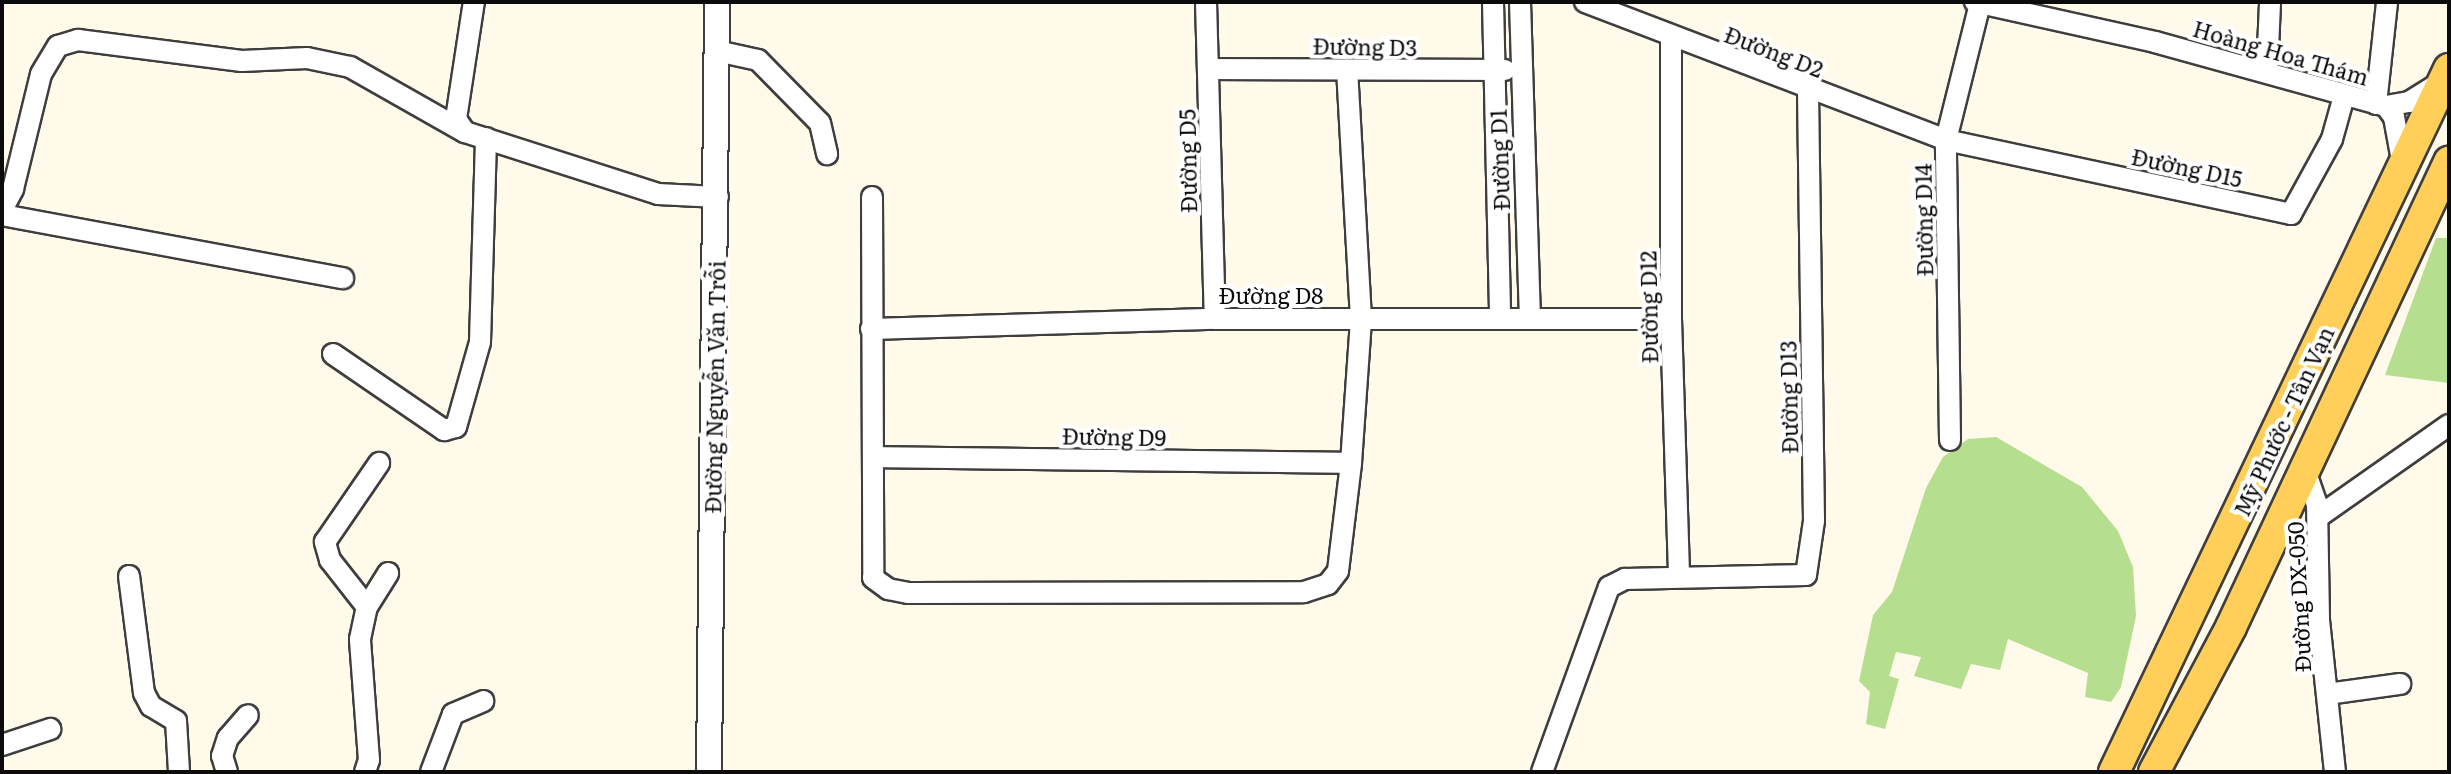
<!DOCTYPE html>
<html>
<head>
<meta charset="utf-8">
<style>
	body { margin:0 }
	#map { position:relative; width:2451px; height:774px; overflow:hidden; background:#fffaea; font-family:Literata,serif }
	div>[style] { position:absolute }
	.forest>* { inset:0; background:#b6de8f }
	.roads { filter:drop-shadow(2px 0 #3e3e3e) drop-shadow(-2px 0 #3e3e3e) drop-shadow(0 2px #3e3e3e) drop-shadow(0 -2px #3e3e3e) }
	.minor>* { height:20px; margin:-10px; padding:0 10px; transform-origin:10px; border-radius:10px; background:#fff }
	.tertiary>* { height:24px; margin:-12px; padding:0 12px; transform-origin:12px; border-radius:12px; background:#fff }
	.primary>* { height:30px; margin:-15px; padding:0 15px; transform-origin:15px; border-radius:15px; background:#ffcf5a }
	span { translate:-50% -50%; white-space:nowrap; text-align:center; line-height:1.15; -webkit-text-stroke:8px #fff; paint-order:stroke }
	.street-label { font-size:22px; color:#0b0b0b }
	.frame { position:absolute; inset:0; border:4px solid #0b0b0b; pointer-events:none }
</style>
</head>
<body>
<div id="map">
	<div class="forest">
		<div style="clip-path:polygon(2436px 238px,2449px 238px,2449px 383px,2385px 375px)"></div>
		<div style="clip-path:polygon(1996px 437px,2082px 487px,2118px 531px,2133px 567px,2136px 616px,2121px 687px,2111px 702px,2085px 697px,2088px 673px,2008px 639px,2000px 670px,1971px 664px,1961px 689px,1914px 676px,1921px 657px,1896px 652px,1889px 676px,1899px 679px,1885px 729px,1866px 724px,1870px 692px,1859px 681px,1873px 615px,1892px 592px,1926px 488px,1943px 457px,1968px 439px)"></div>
	</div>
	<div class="roads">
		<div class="minor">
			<div style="left:1206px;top:2px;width:317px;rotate:88.4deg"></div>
			<div style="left:1493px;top:2px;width:315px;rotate:88.7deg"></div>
			<div style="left:1520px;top:2px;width:315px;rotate:88.2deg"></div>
			<div style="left:1585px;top:2px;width:386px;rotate:20.9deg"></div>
			<div style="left:1946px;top:140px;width:353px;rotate:12.1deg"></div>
			<div style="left:2291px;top:214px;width:85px;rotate:-61.3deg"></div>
			<div style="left:2332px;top:139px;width:45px;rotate:-74.4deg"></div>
			<div style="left:1975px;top:2px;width:184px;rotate:12.5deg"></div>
			<div style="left:2155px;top:42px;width:240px;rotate:15.5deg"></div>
			<div style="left:2386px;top:106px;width:23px;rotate:-10deg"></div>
			<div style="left:2409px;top:102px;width:36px;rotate:-32deg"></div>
			<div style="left:1671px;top:37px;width:282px;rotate:90deg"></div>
			<div style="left:1671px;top:319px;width:258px;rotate:88.2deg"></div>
			<div style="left:717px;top:51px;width:42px;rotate:12.4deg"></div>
			<div style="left:758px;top:60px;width:88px;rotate:45.5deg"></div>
			<div style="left:820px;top:123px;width:32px;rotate:77deg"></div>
			<div style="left:1209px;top:69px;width:296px;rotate:0.2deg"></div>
			<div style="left:2267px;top:72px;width:70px;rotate:-87.5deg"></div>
			<div style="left:2376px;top:104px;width:103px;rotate:-83.8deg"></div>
			<div style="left:2386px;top:106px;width:14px;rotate:54deg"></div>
			<div style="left:2394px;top:117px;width:50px;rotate:79.6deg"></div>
			<div style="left:465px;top:132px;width:16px;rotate:-125deg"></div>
			<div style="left:456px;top:119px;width:118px;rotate:-81.3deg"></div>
			<div style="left:872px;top:197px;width:381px;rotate:89.8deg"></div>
			<div style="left:873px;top:578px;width:19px;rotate:36deg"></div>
			<div style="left:888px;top:589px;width:20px;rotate:11deg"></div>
			<div style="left:908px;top:593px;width:396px;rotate:-0.1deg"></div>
			<div style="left:1304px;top:592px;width:25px;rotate:-18deg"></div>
			<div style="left:1328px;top:584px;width:16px;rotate:-52deg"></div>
			<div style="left:1338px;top:571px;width:109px;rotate:-83.1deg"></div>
			<div style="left:1351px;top:463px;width:144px;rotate:-86deg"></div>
			<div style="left:1361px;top:319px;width:250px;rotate:-93.2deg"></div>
			<div style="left:2px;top:210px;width:24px;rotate:-62deg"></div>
			<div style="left:13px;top:189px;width:118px;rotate:-76.3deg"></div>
			<div style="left:41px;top:74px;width:33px;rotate:-59deg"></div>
			<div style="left:58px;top:46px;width:21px;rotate:-17deg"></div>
			<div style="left:78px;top:40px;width:165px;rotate:7.3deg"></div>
			<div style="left:242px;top:61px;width:65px;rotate:-2.6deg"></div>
			<div style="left:307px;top:58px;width:44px;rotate:11.8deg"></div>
			<div style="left:350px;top:67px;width:132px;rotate:29.5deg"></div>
			<div style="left:465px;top:132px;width:203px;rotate:17.8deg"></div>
			<div style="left:658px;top:194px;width:60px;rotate:2.9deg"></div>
			<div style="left:2px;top:215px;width:347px;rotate:10.5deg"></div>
			<div style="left:871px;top:329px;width:344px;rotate:-1.7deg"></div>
			<div style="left:1215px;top:319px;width:456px"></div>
			<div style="left:333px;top:354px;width:135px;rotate:34.4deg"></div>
			<div style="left:444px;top:430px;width:12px;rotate:-14deg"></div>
			<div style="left:456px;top:427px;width:88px;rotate:-74.2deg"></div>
			<div style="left:480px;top:342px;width:204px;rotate:-88.3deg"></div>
			<div style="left:1950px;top:440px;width:300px;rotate:-90.8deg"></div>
			<div style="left:1946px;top:140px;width:140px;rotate:-76deg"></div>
			<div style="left:875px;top:457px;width:476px;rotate:0.7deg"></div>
			<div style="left:2305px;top:470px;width:36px;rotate:71deg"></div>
			<div style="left:2317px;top:504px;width:116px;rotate:89deg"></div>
			<div style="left:2319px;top:620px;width:153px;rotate:84deg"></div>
			<div style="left:2318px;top:517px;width:160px;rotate:-35.1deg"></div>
			<div style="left:129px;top:576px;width:118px;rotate:82.7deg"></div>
			<div style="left:144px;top:693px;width:15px;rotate:62deg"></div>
			<div style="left:151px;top:706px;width:29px;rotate:31deg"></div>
			<div style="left:176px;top:721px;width:51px;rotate:86.6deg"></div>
			<div style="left:367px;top:607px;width:60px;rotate:-128.2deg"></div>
			<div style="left:330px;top:560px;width:19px;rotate:-106deg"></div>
			<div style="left:325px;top:542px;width:96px;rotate:-55.6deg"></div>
			<div style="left:2327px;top:694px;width:74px;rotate:-7.8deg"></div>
			<div style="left:2px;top:745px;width:51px;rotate:-18.4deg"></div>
			<div style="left:227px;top:772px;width:17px;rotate:-107deg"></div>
			<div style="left:222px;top:756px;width:19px;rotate:-72deg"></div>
			<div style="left:228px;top:738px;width:30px;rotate:-49deg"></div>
			<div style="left:365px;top:772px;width:13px;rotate:-72deg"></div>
			<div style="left:369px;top:760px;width:121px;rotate:-94.3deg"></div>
			<div style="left:360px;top:639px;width:33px;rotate:-78deg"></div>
			<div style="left:367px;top:607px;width:40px;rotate:-58deg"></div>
			<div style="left:431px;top:772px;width:62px;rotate:-69.2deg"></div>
			<div style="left:453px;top:714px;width:33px;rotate:-23deg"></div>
			<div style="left:1542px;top:772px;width:197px;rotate:-70.1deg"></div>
			<div style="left:1609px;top:587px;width:18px;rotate:-27deg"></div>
			<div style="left:1625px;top:579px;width:181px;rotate:-1.3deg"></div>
			<div style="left:1806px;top:575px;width:55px;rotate:-81.6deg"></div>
			<div style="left:1814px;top:521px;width:431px;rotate:-90.8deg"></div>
		</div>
		<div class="tertiary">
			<div style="left:709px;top:772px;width:770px;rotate:-89.4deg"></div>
		</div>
		<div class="primary">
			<div style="left:2114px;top:772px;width:779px;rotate:-64.52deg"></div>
			<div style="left:2154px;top:772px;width:164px;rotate:-62deg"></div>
			<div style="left:2231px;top:627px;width:514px;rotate:-64.88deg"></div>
		</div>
	</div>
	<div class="street-label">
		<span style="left:1365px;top:46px;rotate:1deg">Đường D3</span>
		<span style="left:1774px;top:51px;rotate:21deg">Đường D2</span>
		<span style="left:2281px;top:52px;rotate:16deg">Hoàng Hoa Thám</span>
		<span style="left:1499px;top:160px;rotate:-92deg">Đường D1</span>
		<span style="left:1187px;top:161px;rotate:-91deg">Đường D5</span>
		<span style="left:2187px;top:167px;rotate:12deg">Đường D15</span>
		<span style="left:1923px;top:220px;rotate:-91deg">Đường D14</span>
		<span style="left:1271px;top:295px">Đường D8</span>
		<span style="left:1648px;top:307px;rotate:-91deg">Đường D12</span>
		<span style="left:714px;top:387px;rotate:-89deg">Đường Nguyễn Văn Trỗi</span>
		<span style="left:1788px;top:397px;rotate:-91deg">Đường D13</span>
		<span style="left:2283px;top:421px;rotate:-65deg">Mỹ Phước - Tân Vạn</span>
		<span style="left:1114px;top:436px;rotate:1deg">Đường D9</span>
		<span style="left:2298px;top:597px;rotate:-93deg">Đường DX-050</span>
	</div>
	<div class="frame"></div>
</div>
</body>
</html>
